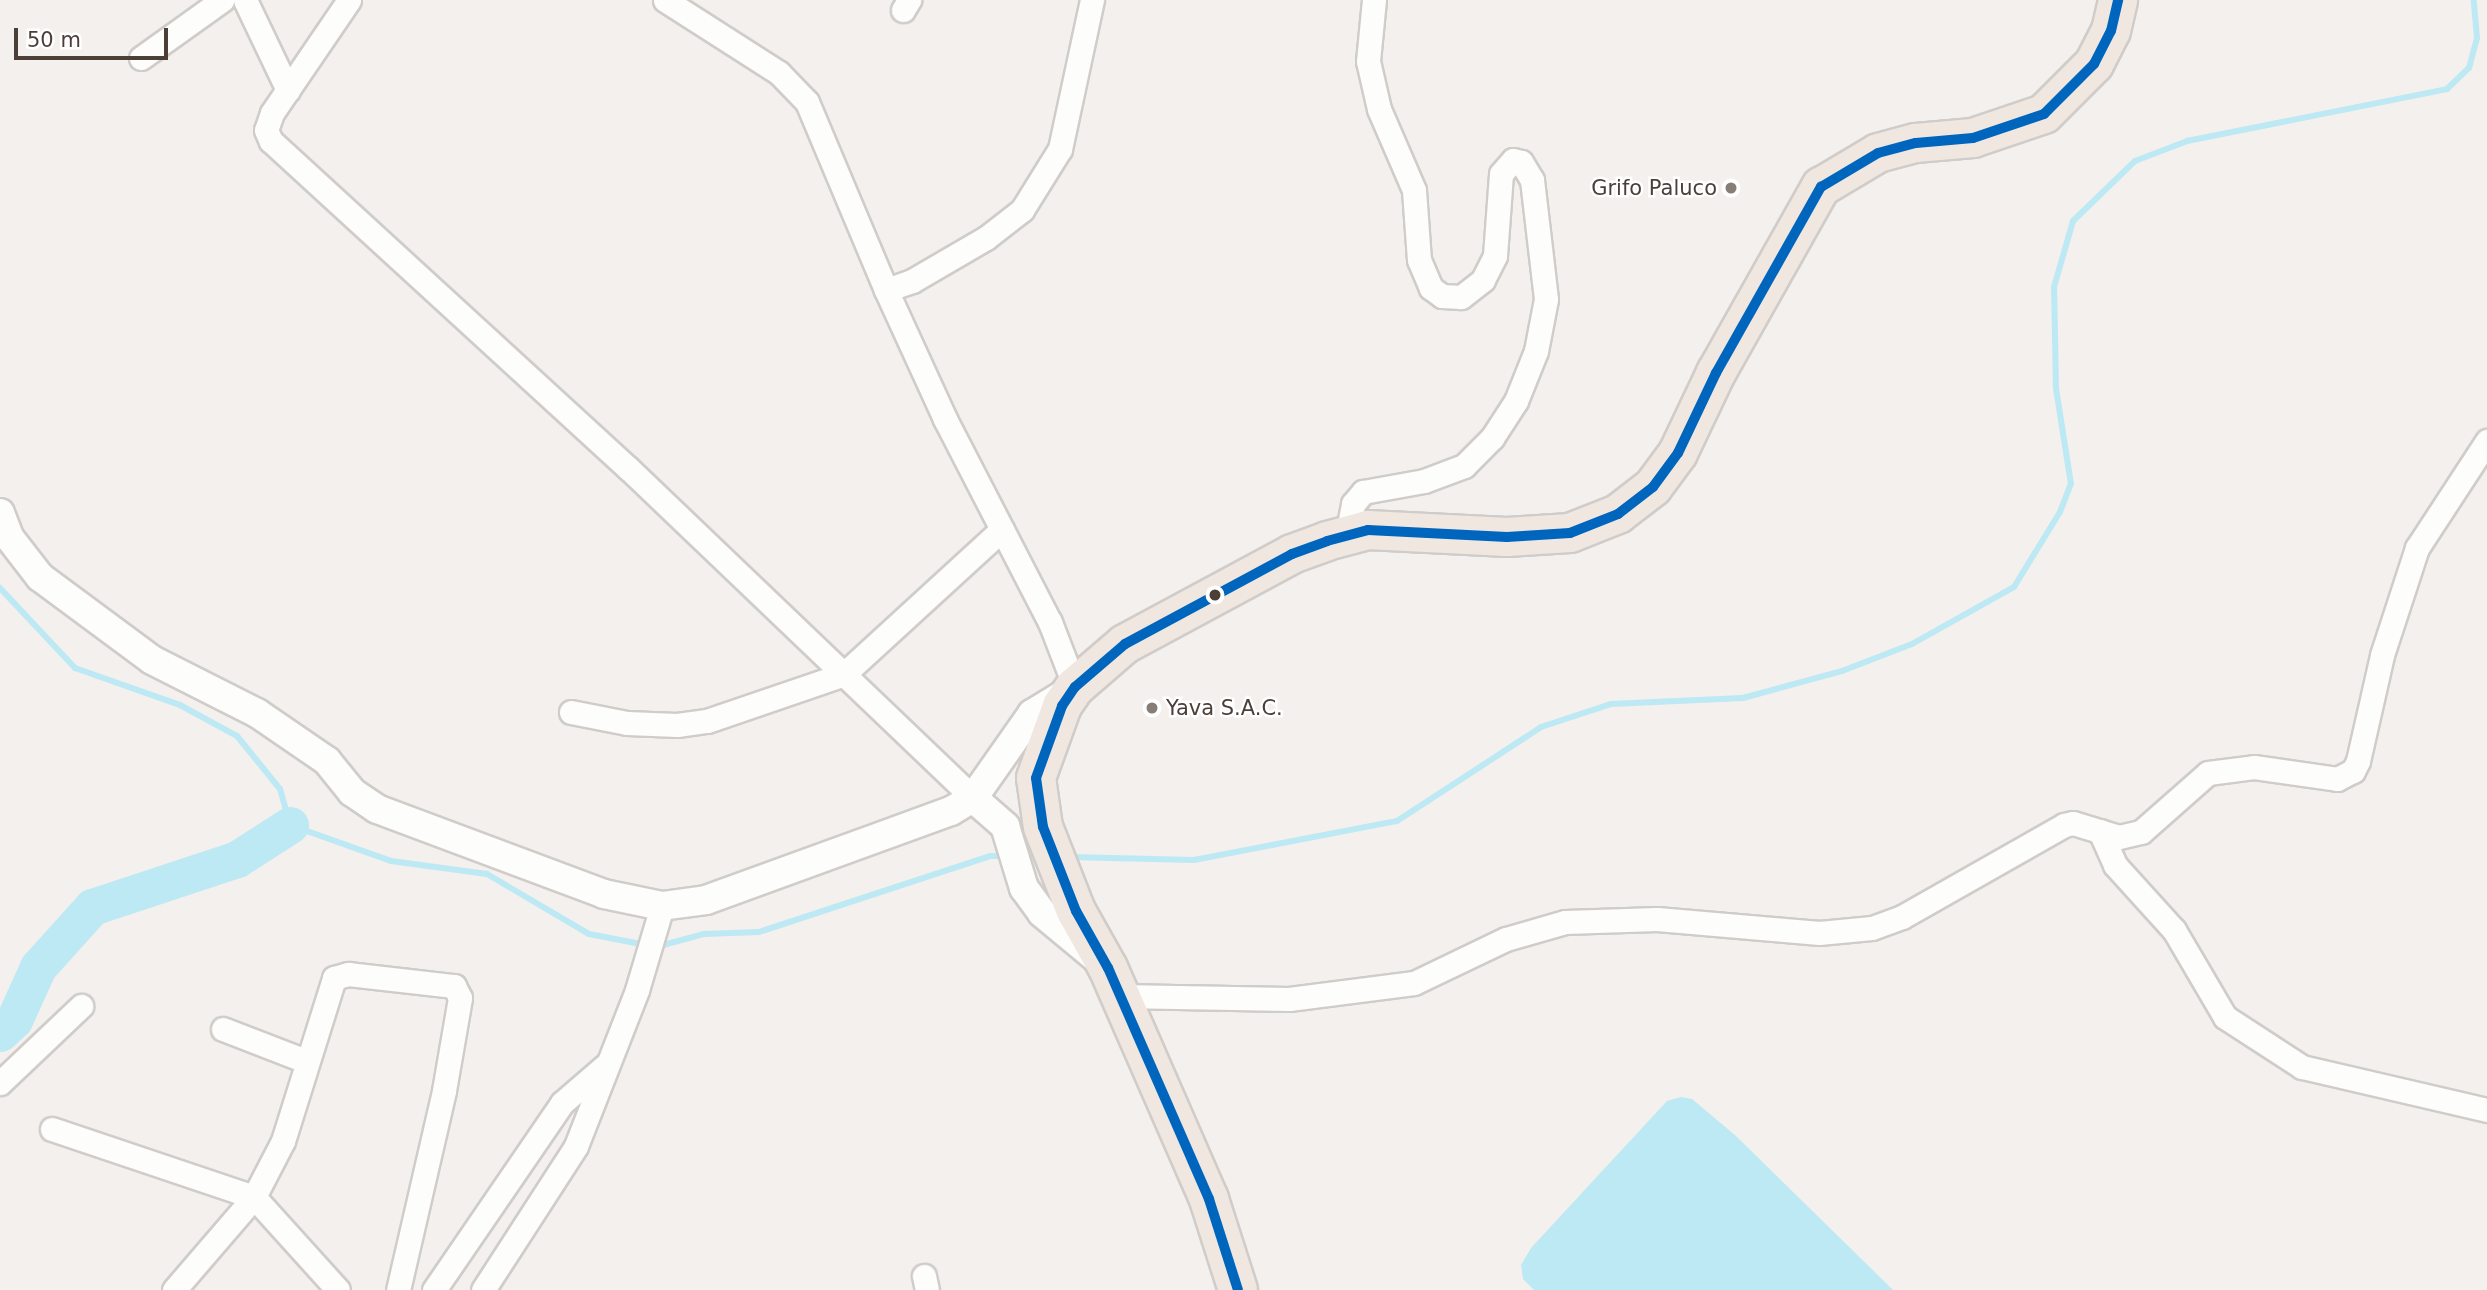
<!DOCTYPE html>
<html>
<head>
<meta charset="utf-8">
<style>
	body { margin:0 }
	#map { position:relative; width:2487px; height:1290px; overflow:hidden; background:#f3f0ed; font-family:"DejaVu Sans",sans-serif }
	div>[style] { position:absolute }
	.water>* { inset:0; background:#bce9f3 }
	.stream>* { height:6px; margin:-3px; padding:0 3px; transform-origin:3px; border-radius:3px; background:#bce9f3 }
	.river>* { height:37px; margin:-18.5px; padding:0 18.5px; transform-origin:18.5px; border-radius:18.5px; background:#bce9f3 }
	.roads { filter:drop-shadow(2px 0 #d0ccc9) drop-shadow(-2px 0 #d0ccc9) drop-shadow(0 2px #d0ccc9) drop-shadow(0 -2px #d0ccc9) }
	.minor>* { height:23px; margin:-11.5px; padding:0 11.5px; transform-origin:11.5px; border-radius:11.5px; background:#fdfdfc }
	.tertiary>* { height:28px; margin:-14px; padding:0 14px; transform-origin:14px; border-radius:14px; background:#fdfdfc }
	.trunk>* { height:38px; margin:-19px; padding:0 19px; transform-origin:19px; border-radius:19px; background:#f0e8e0 }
	.bus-1>* { height:10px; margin:-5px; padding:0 5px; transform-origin:5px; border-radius:5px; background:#0065bd }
	.dots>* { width:19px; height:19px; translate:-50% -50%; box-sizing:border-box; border:4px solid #fff; border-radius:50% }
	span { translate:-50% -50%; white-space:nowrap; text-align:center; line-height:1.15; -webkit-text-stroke:5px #fff; paint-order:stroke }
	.poi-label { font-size:21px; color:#4b3f37 }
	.right { translate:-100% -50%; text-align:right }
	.left { translate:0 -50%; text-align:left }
	.scale { position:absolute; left:14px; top:28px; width:154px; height:32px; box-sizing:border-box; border:4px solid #4b3f37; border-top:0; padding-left:9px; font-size:21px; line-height:24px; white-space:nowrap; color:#4b3f37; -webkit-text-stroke:5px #fff; paint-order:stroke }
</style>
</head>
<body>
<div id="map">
	<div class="water">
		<div style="clip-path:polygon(1681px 1097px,1692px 1099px,1736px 1136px,1893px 1290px,1534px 1290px,1523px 1279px,1521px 1265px,1531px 1248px,1667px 1101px)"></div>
	</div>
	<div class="stream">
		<div style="left:0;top:588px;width:110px;rotate:46.8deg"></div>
		<div style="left:75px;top:668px;width:111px;rotate:19.4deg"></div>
		<div style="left:180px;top:705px;width:65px;rotate:28.5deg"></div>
		<div style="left:237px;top:736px;width:68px;rotate:50.9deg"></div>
		<div style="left:280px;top:789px;width:37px;rotate:74deg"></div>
		<div style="left:290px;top:825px;width:107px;rotate:19.6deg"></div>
		<div style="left:391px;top:861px;width:97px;rotate:7.7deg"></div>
		<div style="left:487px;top:874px;width:118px;rotate:30.5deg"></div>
		<div style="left:589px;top:934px;width:58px;rotate:10.9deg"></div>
		<div style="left:1070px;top:857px;width:124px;rotate:1.4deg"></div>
		<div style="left:1194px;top:860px;width:207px;rotate:-10.9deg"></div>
		<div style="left:1397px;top:821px;width:172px;rotate:-33.1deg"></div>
		<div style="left:1541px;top:727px;width:74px;rotate:-18.2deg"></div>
		<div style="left:1611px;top:704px;width:132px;rotate:-2.6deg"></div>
		<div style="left:1743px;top:698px;width:103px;rotate:-15.3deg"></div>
		<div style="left:1842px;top:671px;width:75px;rotate:-21.1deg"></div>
		<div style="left:1912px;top:644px;width:117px;rotate:-29.2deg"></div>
		<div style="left:2014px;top:587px;width:88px;rotate:-58.5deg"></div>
		<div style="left:2060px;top:512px;width:30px;rotate:-69deg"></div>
		<div style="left:2071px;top:484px;width:97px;rotate:-98.9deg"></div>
		<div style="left:2056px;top:388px;width:101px;rotate:-91.1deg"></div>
		<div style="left:2054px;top:287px;width:69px;rotate:-73.9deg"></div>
		<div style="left:2073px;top:221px;width:86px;rotate:-44.1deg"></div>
		<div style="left:2135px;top:161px;width:56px;rotate:-21deg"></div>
		<div style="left:2187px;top:141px;width:265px;rotate:-11.3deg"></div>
		<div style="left:2447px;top:89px;width:30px;rotate:-44deg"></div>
		<div style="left:2469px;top:68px;width:31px;rotate:-75deg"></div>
		<div style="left:2477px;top:38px;width:38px;rotate:-95deg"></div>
		<div style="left:656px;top:947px;width:50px;rotate:-15.2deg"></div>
		<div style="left:704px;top:934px;width:55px;rotate:-2.1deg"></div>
		<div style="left:759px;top:932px;width:243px;rotate:-18.2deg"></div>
		<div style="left:990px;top:856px;width:16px"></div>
	</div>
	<div class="river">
		<div style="left:0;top:1033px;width:19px;rotate:-43deg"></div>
		<div style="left:14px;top:1020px;width:58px;rotate:-65.6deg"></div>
		<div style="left:38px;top:967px;width:81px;rotate:-48deg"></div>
		<div style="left:92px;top:907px;width:153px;rotate:-18.3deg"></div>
		<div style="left:237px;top:859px;width:63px;rotate:-32.7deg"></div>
	</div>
	<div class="roads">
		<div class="minor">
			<div style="left:245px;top:0;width:100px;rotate:64.5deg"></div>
			<div style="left:349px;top:0;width:137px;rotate:124.3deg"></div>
			<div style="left:272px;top:113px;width:18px;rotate:109deg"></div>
			<div style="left:266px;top:130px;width:12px;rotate:66deg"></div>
			<div style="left:271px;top:141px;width:484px;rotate:42.5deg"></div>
			<div style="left:628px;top:468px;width:477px;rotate:43.7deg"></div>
			<div style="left:665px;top:0;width:135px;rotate:32.6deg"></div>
			<div style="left:779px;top:73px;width:40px;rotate:46deg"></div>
			<div style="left:807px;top:102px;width:204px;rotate:67.2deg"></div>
			<div style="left:886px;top:290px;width:28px;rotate:-19deg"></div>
			<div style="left:912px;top:281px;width:86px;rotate:-30.2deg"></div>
			<div style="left:986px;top:238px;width:46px;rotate:-37.9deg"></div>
			<div style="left:1022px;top:210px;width:72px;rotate:-58.1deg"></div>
			<div style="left:1060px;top:149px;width:152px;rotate:-77.9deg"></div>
			<div style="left:903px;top:10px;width:12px;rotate:-59deg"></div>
			<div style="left:141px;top:58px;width:100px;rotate:-35.6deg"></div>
			<div style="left:886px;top:290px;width:142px;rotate:65.4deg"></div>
			<div style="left:945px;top:419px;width:229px;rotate:62.7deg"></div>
			<div style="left:1050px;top:622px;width:70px;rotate:69deg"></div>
			<div style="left:1347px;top:535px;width:32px;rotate:-79deg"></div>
			<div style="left:1353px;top:504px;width:16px;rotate:-50deg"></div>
			<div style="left:1363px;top:492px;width:62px;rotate:-10.2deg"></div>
			<div style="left:1424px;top:481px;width:43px;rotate:-20.6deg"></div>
			<div style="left:1464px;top:466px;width:40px;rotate:-45deg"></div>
			<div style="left:1492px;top:438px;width:44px;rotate:-57deg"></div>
			<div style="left:1516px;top:401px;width:54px;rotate:-68.2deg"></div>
			<div style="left:1536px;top:351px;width:53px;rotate:-79.1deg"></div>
			<div style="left:1546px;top:299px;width:120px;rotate:-96.7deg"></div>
			<div style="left:1532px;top:180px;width:21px;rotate:-121deg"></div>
			<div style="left:1521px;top:162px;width:8px;rotate:-166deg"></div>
			<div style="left:1513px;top:160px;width:18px;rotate:131deg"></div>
			<div style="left:1501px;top:174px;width:82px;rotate:94.2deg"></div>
			<div style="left:1495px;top:256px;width:27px;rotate:117deg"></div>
			<div style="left:1483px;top:280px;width:28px;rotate:142deg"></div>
			<div style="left:1461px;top:297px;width:19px;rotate:-177deg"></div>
			<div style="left:1442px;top:296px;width:14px;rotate:-144deg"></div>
			<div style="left:1431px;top:288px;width:30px;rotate:-113deg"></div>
			<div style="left:1419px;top:260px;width:70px;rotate:-94.1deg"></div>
			<div style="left:1414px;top:190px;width:88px;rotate:-113.4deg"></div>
			<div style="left:1379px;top:109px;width:49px;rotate:-102.9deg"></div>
			<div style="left:1368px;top:61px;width:61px;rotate:-84.4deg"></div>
			<div style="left:571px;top:712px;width:57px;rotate:11.1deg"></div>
			<div style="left:627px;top:723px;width:50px;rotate:2.3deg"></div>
			<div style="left:677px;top:725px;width:30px;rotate:-8deg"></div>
			<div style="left:707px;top:721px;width:145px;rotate:-18.9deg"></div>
			<div style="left:844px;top:674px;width:214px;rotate:-42.5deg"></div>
			<div style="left:2100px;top:831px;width:37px;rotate:66deg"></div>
			<div style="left:2115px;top:865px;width:88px;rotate:47.8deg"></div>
			<div style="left:2174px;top:930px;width:101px;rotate:59.6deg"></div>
			<div style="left:2225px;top:1017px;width:92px;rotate:33deg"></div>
			<div style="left:2302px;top:1067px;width:190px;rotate:13.1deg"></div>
			<div style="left:1120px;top:996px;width:169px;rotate:1deg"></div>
			<div style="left:1289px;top:999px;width:126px;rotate:-7.3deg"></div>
			<div style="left:1414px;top:983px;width:102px;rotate:-25.6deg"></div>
			<div style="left:1506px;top:939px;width:61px;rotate:-16.1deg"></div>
			<div style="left:1565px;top:922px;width:92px;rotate:-1.9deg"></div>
			<div style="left:1657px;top:919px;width:163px;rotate:4.9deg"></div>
			<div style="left:1819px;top:933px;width:53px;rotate:-5.4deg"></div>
			<div style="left:1872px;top:928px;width:32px;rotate:-20deg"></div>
			<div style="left:1902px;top:917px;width:186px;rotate:-29.6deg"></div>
			<div style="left:2064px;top:825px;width:9px;rotate:-13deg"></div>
			<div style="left:2073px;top:823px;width:48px;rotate:16.9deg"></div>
			<div style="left:2119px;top:837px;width:23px;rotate:-13deg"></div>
			<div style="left:2141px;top:832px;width:89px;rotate:-41.4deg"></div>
			<div style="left:2208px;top:773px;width:46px;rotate:-7.4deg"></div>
			<div style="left:2254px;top:767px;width:84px;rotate:8.2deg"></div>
			<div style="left:2337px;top:779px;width:18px;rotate:-27deg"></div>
			<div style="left:2353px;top:771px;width:11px;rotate:-63deg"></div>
			<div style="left:2358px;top:761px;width:109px;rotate:-77.2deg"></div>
			<div style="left:2382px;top:655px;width:113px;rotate:-71.9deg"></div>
			<div style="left:2417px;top:548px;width:128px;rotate:-56.8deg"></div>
			<div style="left:223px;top:1029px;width:89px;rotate:21.1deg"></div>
			<div style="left:0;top:1083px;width:112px;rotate:-43.5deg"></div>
			<div style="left:52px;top:1129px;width:213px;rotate:18.6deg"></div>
			<div style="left:254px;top:1197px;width:125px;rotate:47.9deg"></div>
			<div style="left:924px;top:1276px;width:14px;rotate:78deg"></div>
			<div style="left:174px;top:1290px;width:123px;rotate:-49.3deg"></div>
			<div style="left:254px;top:1197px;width:63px;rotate:-62.6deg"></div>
			<div style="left:283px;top:1141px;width:171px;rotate:-72.6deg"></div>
			<div style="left:334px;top:978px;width:15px;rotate:-16deg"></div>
			<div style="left:348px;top:974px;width:107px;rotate:6.5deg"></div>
			<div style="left:454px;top:986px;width:13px;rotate:63deg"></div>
			<div style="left:460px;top:998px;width:94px;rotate:99.8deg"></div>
			<div style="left:444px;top:1091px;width:204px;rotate:103deg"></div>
			<div style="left:434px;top:1290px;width:227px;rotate:-55.6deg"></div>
			<div style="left:562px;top:1103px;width:57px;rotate:-40.7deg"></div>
			<div style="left:483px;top:1290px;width:171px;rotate:-57.1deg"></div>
			<div style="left:576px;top:1146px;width:168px;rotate:-68.6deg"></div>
			<div style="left:637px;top:990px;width:88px;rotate:-73.4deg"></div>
		</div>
		<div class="tertiary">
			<div style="left:0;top:513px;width:26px;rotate:69deg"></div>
			<div style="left:9px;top:537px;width:51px;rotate:52.2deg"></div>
			<div style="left:40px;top:577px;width:139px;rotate:36.5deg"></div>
			<div style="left:152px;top:660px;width:118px;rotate:26.8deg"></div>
			<div style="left:257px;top:713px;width:85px;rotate:34.4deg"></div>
			<div style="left:327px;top:761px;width:40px;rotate:51deg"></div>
			<div style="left:352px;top:792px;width:30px;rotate:34deg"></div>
			<div style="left:377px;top:809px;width:242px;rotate:20.5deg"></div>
			<div style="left:604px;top:894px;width:59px;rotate:11.7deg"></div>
			<div style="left:662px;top:906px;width:44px;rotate:-7.8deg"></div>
			<div style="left:706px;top:900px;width:261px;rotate:-20deg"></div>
			<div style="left:951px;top:811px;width:26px;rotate:-31deg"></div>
			<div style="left:973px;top:798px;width:103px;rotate:-54.9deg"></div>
			<div style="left:1032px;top:714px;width:48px;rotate:-31.4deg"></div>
			<div style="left:973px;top:798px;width:43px;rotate:41.2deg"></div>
			<div style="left:1005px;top:826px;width:65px;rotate:73deg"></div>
			<div style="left:1024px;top:888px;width:31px;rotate:54deg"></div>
			<div style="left:1042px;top:913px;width:69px;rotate:39.7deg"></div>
		</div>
		<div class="trunk">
			<div style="left:1238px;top:1290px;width:96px;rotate:-107.7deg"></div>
			<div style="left:1209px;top:1199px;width:252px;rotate:-113.6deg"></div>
			<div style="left:1108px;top:968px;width:65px;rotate:-119.3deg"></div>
			<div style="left:1076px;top:911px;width:90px;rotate:-111.4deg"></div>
			<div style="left:1043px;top:827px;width:49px;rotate:-98.1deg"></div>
			<div style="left:1036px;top:778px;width:77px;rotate:-70.1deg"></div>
			<div style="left:1062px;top:706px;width:23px;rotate:-56deg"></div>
			<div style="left:1075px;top:687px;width:66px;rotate:-40.7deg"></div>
			<div style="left:1125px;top:644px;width:190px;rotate:-28.3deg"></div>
			<div style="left:1292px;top:554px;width:37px;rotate:-20deg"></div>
			<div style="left:1327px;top:541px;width:42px;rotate:-15deg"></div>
			<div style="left:1368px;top:530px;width:139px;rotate:2.9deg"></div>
			<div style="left:1507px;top:537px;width:63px;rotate:-3.6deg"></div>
			<div style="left:1570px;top:533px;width:52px;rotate:-21.6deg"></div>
			<div style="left:1618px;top:514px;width:44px;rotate:-37.6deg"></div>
			<div style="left:1653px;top:487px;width:42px;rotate:-53.7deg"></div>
			<div style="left:1678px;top:453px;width:89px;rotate:-64.6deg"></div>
			<div style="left:1716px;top:373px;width:214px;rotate:-60.6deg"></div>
			<div style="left:1821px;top:187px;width:66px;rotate:-30.8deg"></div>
			<div style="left:1878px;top:153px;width:39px;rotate:-15deg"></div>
			<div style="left:1916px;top:143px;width:57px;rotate:-5deg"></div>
			<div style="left:1973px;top:138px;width:75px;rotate:-18.7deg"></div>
			<div style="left:2044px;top:114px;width:71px;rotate:-45deg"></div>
			<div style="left:2094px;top:64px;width:37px;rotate:-63deg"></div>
			<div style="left:2111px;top:31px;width:32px;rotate:-77deg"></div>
		</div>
	</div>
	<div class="bus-1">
		<div style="left:1238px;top:1290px;width:96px;rotate:-107.7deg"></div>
		<div style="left:1209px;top:1199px;width:252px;rotate:-113.6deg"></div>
		<div style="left:1108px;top:968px;width:65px;rotate:-119.3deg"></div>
		<div style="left:1076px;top:911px;width:90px;rotate:-111.4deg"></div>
		<div style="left:1043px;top:827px;width:49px;rotate:-98.1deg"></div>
		<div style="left:1036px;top:778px;width:77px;rotate:-70.1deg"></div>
		<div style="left:1062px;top:706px;width:23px;rotate:-56deg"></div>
		<div style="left:1075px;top:687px;width:66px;rotate:-40.7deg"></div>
		<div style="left:1125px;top:644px;width:190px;rotate:-28.3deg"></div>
		<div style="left:1292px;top:554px;width:37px;rotate:-20deg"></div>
		<div style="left:1327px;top:541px;width:42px;rotate:-15deg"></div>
		<div style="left:1368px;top:530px;width:139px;rotate:2.9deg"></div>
		<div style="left:1507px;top:537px;width:63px;rotate:-3.6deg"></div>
		<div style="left:1570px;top:533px;width:52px;rotate:-21.6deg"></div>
		<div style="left:1618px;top:514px;width:44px;rotate:-37.6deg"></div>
		<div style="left:1653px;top:487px;width:42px;rotate:-53.7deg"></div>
		<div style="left:1678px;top:453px;width:89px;rotate:-64.6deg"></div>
		<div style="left:1716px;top:373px;width:214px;rotate:-60.6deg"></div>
		<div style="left:1821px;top:187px;width:66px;rotate:-30.8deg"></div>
		<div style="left:1878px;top:153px;width:39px;rotate:-15deg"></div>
		<div style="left:1916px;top:143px;width:57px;rotate:-5deg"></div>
		<div style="left:1973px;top:138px;width:75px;rotate:-18.7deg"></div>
		<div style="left:2044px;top:114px;width:71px;rotate:-45deg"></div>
		<div style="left:2094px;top:64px;width:37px;rotate:-63deg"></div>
		<div style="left:2111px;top:31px;width:32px;rotate:-77deg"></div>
	</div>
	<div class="dots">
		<div style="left:1731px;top:188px;background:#867d77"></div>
		<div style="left:1215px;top:595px;background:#4b3f37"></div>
		<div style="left:1152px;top:708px;background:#867d77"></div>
	</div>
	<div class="poi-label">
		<span class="right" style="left:1717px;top:188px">Grifo Paluco</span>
		<span class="left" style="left:1166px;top:708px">Yava S.A.C.</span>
	</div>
	<div class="scale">50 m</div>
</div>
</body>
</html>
